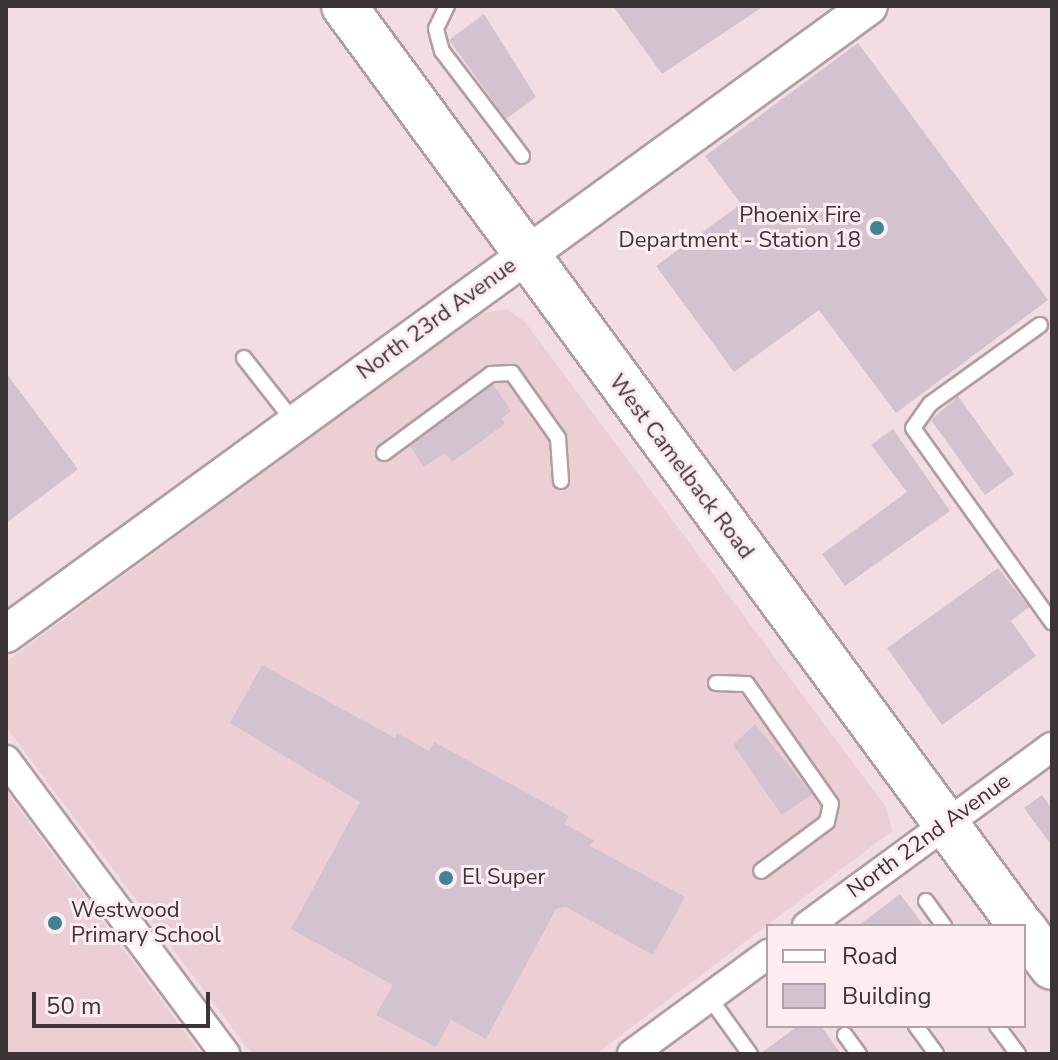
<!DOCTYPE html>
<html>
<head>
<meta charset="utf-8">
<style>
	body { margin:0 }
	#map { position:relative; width:1058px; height:1060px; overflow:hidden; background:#f2dde2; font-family:"Nunito Sans",sans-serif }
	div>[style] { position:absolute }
	.built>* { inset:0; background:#ebcfd5 }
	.building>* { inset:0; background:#d2c3cf }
	.roads { filter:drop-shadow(2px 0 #b19da2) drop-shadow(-2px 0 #b19da2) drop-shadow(0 2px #b19da2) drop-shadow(0 -2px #b19da2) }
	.service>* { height:14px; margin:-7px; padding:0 7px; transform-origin:7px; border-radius:7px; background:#fff }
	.minor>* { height:28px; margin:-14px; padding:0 14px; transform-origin:14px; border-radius:14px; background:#fff }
	.tertiary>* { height:36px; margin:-18px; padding:0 18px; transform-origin:18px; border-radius:18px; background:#fff }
	.primary>* { height:44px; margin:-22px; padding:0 22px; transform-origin:22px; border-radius:22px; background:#fff }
	.dots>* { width:22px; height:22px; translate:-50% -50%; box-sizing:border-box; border:4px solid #fdecf0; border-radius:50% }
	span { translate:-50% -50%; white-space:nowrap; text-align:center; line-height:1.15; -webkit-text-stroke:6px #fdecf0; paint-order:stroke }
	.poi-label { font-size:22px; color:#3c3436 }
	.right { translate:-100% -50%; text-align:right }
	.left { translate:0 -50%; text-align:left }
	.street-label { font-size:22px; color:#3c3436 }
	.frame { position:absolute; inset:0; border:8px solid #3c3436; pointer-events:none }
	.legend { position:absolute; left:766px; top:924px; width:260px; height:104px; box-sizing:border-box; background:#fdecf0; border:2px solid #b0a2a6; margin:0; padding:10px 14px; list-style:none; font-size:24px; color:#3c3436 }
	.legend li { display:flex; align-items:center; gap:16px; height:40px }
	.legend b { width:40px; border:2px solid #b0a2a6 }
	.scale { position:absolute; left:32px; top:992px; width:178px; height:36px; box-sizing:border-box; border:4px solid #3c3436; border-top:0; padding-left:10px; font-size:24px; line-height:28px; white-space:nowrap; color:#3c3436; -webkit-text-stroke:6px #fdecf0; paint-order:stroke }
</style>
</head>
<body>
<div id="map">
	<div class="built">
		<div style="clip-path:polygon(507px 309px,525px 322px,886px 807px,892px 831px,596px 1054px,252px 1054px,6px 727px,6px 662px,479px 314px)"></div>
		<div style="clip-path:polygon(6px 791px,201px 1054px,6px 1054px)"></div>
	</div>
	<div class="building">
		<div style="clip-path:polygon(613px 6px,764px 6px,662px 74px)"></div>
		<div style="clip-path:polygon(484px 14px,536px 97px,506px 119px,449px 40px)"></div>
		<div style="clip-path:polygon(858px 43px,1048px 300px,896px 413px,819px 310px,734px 372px,656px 266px,741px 204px,705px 156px)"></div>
		<div style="clip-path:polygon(6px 373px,78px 469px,6px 523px)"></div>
		<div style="clip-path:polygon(493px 385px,511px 411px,502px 418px,505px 424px,452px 462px,445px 453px,424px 467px,410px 446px)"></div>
		<div style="clip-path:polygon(958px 396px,1014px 474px,985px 495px,931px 420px)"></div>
		<div style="clip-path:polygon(893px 429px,950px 511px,845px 586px,822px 554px,907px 492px,871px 445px)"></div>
		<div style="clip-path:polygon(998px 568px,1029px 607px,1011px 621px,1036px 656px,942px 725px,887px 648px)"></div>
		<div style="clip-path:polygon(262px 665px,395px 738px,397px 733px,429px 751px,434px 742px,569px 816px,564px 824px,594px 840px,590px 846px,685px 897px,653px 955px,566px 907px,556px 909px,486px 1039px,451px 1020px,436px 1047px,376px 1015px,393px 985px,291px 929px,360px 802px,230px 723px)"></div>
		<div style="clip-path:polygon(755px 724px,812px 794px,782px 815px,733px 745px)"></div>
		<div style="clip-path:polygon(1042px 795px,1052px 809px,1052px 846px,1024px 808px)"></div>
		<div style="clip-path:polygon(900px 894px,924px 926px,858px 926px)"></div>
		<div style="clip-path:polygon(798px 1026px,821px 1026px,841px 1054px,760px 1054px)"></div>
	</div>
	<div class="roads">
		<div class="service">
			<div style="left:447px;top:6px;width:25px;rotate:116deg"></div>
			<div style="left:436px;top:29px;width:23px;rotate:75deg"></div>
			<div style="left:442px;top:51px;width:132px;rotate:52.7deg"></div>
			<div style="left:1040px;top:325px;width:135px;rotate:144.3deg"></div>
			<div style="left:930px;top:404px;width:29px;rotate:125deg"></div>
			<div style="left:913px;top:428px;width:239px;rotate:54.4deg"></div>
			<div style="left:244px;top:358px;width:83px;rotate:51.9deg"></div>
			<div style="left:384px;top:453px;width:133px;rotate:-36.4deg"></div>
			<div style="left:491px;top:374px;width:21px;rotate:-3deg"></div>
			<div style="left:512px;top:373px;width:80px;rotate:54.7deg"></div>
			<div style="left:558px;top:438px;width:43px;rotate:86deg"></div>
			<div style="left:716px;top:683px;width:31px;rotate:2deg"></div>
			<div style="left:747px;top:684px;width:146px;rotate:55deg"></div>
			<div style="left:831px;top:804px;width:18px;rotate:103deg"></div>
			<div style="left:827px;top:822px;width:82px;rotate:143.4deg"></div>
			<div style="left:926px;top:901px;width:31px;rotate:54deg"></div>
			<div style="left:709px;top:997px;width:70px;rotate:54.3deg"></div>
			<div style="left:916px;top:1026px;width:34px;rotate:54deg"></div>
			<div style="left:997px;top:1026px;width:35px;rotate:53deg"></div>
			<div style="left:845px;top:1035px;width:24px;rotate:54deg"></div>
		</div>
		<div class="minor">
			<div style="left:6px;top:760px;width:367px;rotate:53.3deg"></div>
			<div style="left:807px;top:926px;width:303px;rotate:-36.2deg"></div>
			<div style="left:632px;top:1054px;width:169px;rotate:-36.3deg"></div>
		</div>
		<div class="tertiary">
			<div style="left:6px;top:634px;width:1067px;rotate:-36.04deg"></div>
		</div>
		<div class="primary">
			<div style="left:344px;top:6px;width:1142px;rotate:53.65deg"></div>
			<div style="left:1024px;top:929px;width:47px;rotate:53.6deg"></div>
		</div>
	</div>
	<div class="dots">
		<div style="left:877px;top:228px;background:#408393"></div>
		<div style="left:446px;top:878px;background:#408393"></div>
		<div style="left:55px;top:923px;background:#408393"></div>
	</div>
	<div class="poi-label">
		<span class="right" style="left:861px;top:228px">Phoenix Fire<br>Department - Station 18</span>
		<span class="left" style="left:462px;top:878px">El Super</span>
		<span class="left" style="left:71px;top:923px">Westwood<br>Primary School</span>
	</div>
	<div class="street-label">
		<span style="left:437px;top:319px;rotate:-36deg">North 23rd Avenue</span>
		<span style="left:681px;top:467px;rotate:53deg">West Camelback Road</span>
		<span style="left:929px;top:836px;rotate:-36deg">North 22nd Avenue</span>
	</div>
	<div class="frame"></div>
	<ul class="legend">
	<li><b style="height:10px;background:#fff"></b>Road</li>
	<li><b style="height:22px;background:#d2c3cf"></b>Building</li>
	</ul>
	<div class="scale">50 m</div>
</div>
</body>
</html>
